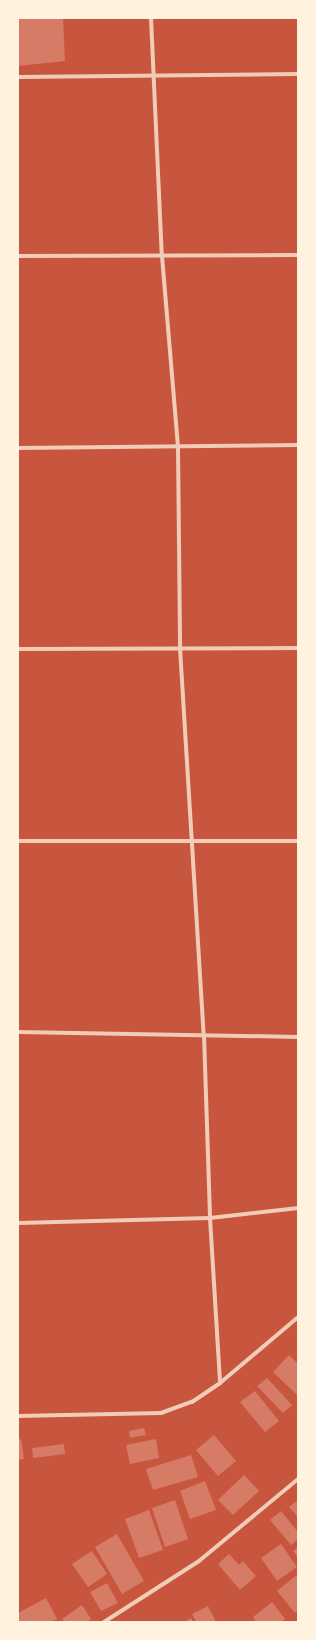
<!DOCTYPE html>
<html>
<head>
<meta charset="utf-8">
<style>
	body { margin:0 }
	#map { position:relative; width:316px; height:1640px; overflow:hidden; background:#c8553d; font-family:"Nunito Sans",sans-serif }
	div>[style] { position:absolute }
	.building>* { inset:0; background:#d67c66 }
	.minor>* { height:4px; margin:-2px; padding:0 2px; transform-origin:2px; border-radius:2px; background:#f1ccb7 }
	span { translate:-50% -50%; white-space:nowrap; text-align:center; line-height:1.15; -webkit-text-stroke:4px #fff3e0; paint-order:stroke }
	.frame { position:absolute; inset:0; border:19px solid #fff3e0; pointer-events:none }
</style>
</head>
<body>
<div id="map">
	<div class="building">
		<div style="clip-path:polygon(18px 18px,63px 18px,65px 61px,18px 66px)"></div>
		<div style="clip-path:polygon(289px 1355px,298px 1364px,298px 1396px,273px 1372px)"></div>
		<div style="clip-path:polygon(267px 1378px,292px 1405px,283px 1413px,257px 1386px)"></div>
		<div style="clip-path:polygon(255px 1391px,279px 1421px,265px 1432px,240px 1402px)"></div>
		<div style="clip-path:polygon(144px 1428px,146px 1435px,130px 1438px,129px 1431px)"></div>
		<div style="clip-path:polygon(214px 1435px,236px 1461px,218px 1476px,196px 1450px)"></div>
		<div style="clip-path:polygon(21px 1439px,24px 1459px,18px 1460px,18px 1440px)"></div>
		<div style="clip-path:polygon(156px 1439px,159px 1458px,130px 1464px,126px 1445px)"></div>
		<div style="clip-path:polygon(64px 1444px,65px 1454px,33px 1458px,32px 1448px)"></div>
		<div style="clip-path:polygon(191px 1455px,198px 1477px,153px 1490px,146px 1469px)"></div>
		<div style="clip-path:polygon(244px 1475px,259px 1491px,233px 1515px,218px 1500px)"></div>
		<div style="clip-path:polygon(205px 1481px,216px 1510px,190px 1519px,180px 1491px)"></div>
		<div style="clip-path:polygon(175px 1500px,188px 1539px,165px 1547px,152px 1508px)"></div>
		<div style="clip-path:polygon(298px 1500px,298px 1517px,289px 1507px)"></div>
		<div style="clip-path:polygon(149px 1510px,163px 1550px,139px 1558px,125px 1519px)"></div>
		<div style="clip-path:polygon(281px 1511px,298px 1532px,298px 1539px,291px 1545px,270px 1520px)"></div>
		<div style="clip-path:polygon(117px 1534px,144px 1581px,122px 1594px,95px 1547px)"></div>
		<div style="clip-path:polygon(281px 1544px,297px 1567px,277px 1581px,261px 1558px)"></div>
		<div style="clip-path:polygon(298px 1548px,298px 1558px,293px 1551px)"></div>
		<div style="clip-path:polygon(92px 1551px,107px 1574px,88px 1587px,72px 1564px)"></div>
		<div style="clip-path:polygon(229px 1554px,239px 1565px,243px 1561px,256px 1576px,240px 1590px,218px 1564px)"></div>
		<div style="clip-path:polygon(298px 1574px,298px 1610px,295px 1613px,277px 1591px)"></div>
		<div style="clip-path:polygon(107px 1583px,118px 1603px,101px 1611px,90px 1592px)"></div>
		<div style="clip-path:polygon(46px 1598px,57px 1619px,50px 1622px,18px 1622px,18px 1613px)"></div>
		<div style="clip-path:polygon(272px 1602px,285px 1619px,282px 1622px,256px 1622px,253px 1617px)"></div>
		<div style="clip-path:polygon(82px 1605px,91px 1619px,87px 1622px,64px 1622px,62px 1619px)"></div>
		<div style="clip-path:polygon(208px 1606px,216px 1622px,196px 1622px,192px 1614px)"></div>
		<div style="clip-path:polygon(191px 1618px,193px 1622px,184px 1622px)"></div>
	</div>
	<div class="minor">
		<div style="left:151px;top:18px;width:238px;rotate:87.4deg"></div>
		<div style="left:162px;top:256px;width:192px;rotate:85.2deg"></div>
		<div style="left:178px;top:447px;width:201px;rotate:89.4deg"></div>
		<div style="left:180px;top:648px;width:388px;rotate:86.5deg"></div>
		<div style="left:204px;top:1035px;width:183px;rotate:88.1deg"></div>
		<div style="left:210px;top:1218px;width:165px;rotate:86.5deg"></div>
		<div style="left:18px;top:77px;width:280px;rotate:-0.6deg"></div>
		<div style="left:18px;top:256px;width:280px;rotate:-0.2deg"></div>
		<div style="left:18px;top:448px;width:280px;rotate:-0.6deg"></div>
		<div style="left:18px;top:649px;width:280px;rotate:-0.2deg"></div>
		<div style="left:18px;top:841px;width:280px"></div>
		<div style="left:18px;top:1032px;width:280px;rotate:1deg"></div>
		<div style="left:18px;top:1223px;width:192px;rotate:-1.5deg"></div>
		<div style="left:210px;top:1218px;width:89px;rotate:-6.5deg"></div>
		<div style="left:18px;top:1416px;width:143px;rotate:-1.2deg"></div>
		<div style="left:161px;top:1413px;width:33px;rotate:-20deg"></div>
		<div style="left:192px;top:1402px;width:34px;rotate:-34deg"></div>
		<div style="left:220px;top:1383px;width:102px;rotate:-40.2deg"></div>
		<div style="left:104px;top:1622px;width:113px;rotate:-32.7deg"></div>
		<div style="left:199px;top:1561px;width:129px;rotate:-39.6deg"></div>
	</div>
	<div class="frame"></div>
</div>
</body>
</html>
